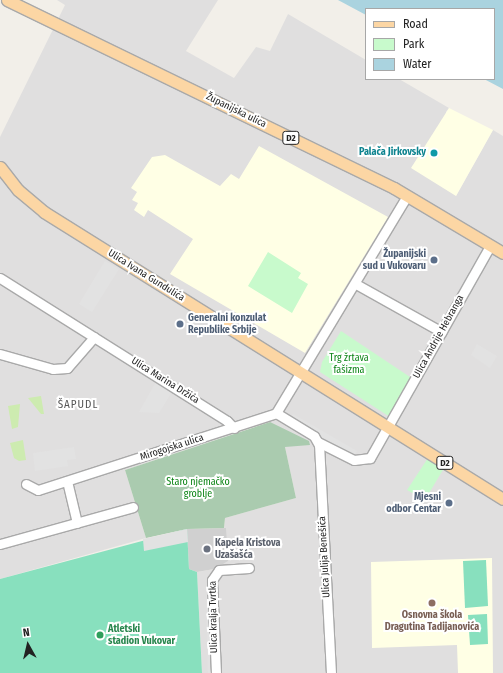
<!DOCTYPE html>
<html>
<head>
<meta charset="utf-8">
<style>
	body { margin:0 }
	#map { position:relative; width:503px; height:673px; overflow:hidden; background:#f2efe9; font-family:"Fira Sans Condensed",sans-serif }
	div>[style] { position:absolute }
	.residential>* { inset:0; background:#e0dfdf }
	.education>* { inset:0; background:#ffffe5 }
	.religious>* { inset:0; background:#d0d0d0 }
	.grass>* { inset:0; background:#cdebb0 }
	.cemetery>* { inset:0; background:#aacbaf }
	.park>* { inset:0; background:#c8facc }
	.pitch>* { inset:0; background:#88e0be }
	.parking>* { inset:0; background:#e2e2e2 }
	.water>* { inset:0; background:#aad3df }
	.roads { filter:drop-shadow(1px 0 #a9a9a9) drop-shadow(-1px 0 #a9a9a9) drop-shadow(0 1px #a9a9a9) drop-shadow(0 -1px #a9a9a9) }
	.minor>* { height:9px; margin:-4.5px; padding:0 4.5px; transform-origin:4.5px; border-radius:4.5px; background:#fff }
	.major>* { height:11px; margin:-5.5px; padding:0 5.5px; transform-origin:5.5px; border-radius:5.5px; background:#fcd6a4 }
	.dots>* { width:11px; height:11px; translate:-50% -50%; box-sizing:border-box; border:2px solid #fff; border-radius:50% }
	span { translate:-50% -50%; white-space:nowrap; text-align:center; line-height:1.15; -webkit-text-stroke:4px #fff; paint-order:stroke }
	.shield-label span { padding:1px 3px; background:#fff; border:1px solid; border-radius:3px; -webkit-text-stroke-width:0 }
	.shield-label { font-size:9px; color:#222; font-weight:700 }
	.street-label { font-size:10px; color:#222 }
	.culture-label { font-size:10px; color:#0d838f; font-weight:700 }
	.right { translate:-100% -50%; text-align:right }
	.service-label { font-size:10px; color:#4e5e75; font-weight:700 }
	.left { translate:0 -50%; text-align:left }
	.park-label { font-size:10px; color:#0c8416 }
	.worship-label { font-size:10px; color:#5b616d; font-weight:700 }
	.education-label { font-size:10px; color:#785e54; font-weight:700 }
	.leisure-label { font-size:10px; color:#27864d; font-weight:700 }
	.neighbourhood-label { font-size:11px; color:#555; letter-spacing:1px }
	.legend { position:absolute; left:365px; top:8px; width:130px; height:72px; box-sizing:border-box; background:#fff; border:1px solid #a7a7a7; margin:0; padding:5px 7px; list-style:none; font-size:12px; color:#222 }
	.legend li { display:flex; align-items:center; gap:8px; height:20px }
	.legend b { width:20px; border:1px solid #a7a7a7 }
	.north { position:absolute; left:8px; top:625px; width:40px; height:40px; -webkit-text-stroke:3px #fff; paint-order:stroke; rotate:352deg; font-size:11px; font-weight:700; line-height:16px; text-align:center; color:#222 }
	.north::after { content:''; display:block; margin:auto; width:14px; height:18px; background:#222; clip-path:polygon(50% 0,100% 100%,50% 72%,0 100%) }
</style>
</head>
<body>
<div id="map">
	<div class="residential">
		<div style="clip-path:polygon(57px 0,218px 0,186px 51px,234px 78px,256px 47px,270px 51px,288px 14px,366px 60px,366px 79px,399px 79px,449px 108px,446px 112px,456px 196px,493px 130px,503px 136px,503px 673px,202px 673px,197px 572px,214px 569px,221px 562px,225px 518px,296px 498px,285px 447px,270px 422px,125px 470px,146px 538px,0 579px,0 137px,65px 5px)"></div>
	</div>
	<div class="education">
		<div style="clip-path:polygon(449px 108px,493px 130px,456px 196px,411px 168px)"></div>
		<div style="clip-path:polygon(259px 146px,388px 217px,305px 353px,170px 274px,193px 239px,148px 210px,144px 217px,134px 210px,138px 203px,132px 200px,137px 192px,131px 188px,152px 157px,165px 155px,220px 186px,231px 174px,239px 179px)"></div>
		<div style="clip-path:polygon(492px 558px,493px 673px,458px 673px,457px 645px,372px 648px,371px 562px)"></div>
	</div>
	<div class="religious">
		<div style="clip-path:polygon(226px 528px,228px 561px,214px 569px,197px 572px,189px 569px,187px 529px)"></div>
	</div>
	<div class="grass">
		<div style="clip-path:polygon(41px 396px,44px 414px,41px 414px,28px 398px)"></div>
		<div style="clip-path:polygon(20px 404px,18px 427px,12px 429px,8px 406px)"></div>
		<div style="clip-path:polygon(23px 440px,26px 460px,19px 461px,14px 458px,10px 443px)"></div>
	</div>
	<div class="cemetery">
		<div style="clip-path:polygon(270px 422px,309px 441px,310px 445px,285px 447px,296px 498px,225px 518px,224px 528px,187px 529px,146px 538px,125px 470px)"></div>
	</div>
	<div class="park">
		<div style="clip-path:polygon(268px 252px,301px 273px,298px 278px,308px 284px,292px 313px,248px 286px)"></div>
		<div style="clip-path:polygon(341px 331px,410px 377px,390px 417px,320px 372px,322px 362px)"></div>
		<div style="clip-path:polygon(428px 458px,444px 468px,425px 500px,407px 490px)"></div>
	</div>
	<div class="pitch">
		<div style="clip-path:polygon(187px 529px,189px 569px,197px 572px,202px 673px,0 673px,0 579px)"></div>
		<div style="clip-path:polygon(486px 560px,488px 606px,465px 608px,463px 561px)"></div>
		<div style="clip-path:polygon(487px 614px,488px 644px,470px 645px,468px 615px)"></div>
	</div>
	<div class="parking">
		<div style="clip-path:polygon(105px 261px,119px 269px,92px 312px,79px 304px)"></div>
		<div style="clip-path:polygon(477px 344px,497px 356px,490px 368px,471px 355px)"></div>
		<div style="clip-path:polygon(157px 380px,173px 390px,159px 413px,139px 412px)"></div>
		<div style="clip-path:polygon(293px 414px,357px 451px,354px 456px,290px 419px)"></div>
		<div style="clip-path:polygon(74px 447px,76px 459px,67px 460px,68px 466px,35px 471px,33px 453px)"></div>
		<div style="clip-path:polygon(187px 529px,188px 542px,144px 551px,143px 539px)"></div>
		<div style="clip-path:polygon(206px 595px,210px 595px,212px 673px,208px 673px)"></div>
	</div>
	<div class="water">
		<div style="clip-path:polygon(338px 0,503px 0,503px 89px,484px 79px,494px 79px,494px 9px,366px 9px,366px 15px)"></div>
	</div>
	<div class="roads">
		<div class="minor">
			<div style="left:0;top:278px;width:268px;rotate:32.2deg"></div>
			<div style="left:227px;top:421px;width:10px;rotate:45deg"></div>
			<div style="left:356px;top:284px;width:98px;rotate:29.2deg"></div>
			<div style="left:0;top:354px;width:55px;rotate:15.8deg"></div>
			<div style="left:53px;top:369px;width:14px;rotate:-4deg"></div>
			<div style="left:67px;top:368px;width:41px;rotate:-48.9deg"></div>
			<div style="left:318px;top:442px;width:40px;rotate:26.6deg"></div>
			<div style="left:354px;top:460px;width:16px;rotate:-7deg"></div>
			<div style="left:370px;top:458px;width:244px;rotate:-60.5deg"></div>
			<div style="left:67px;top:481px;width:43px;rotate:76.6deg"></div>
			<div style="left:26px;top:484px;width:13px;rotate:27deg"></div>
			<div style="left:38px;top:490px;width:250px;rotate:-17.9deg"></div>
			<div style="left:0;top:544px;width:138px;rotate:-15.5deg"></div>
			<div style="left:216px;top:673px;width:93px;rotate:-92.5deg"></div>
			<div style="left:212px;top:580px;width:12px;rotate:-55deg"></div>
			<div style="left:219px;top:570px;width:30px;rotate:-4deg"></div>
			<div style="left:331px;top:673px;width:228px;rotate:-93deg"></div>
			<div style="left:319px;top:445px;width:10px;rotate:-119deg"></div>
			<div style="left:314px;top:436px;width:44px;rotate:-148.8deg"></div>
			<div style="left:276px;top:413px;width:253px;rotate:-58.9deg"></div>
		</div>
		<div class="major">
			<div style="left:7px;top:0;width:430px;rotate:25.9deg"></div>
			<div style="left:394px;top:188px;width:127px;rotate:30.8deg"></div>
			<div style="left:0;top:167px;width:29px;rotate:52deg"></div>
			<div style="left:18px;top:190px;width:34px;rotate:40deg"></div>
			<div style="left:44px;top:212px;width:541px;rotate:32.02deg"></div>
		</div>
	</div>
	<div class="dots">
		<div style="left:434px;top:153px;background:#0f9aa8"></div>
		<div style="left:434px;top:260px;background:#5c6f8a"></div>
		<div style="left:180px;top:324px;background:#5c6f8a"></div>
		<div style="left:449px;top:503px;background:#5c6f8a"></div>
		<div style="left:207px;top:549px;background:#6b7280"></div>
		<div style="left:432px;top:603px;background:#8d6e63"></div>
		<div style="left:100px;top:635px;background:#2e9e5b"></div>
	</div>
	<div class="shield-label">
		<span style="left:291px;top:138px">D2</span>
		<span style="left:445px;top:463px">D2</span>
	</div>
	<div class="street-label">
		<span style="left:236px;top:111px;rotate:26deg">Županijska ulica</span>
		<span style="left:146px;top:276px;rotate:32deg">Ulica Ivana Gundulića</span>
		<span style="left:439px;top:337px;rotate:-61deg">Ulica Andrije Hebranga</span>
		<span style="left:165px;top:381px;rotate:32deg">Ulica Marina Držića</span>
		<span style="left:172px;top:448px;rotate:-18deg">Mirogojska ulica</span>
		<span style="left:325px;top:557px;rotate:-93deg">Ulica Julija Benešića</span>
		<span style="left:214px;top:617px;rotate:-91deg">Ulica kralja Tvrtka</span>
	</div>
	<div class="culture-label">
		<span class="right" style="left:426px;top:153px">Palača Jirkovsky</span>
	</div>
	<div class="service-label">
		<span class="right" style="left:426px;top:260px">Županijski<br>sud u Vukovaru</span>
		<span class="left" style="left:188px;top:324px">Generalni konzulat<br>Republike Srbije</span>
		<span class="right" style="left:441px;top:503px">Mjesni<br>odbor Centar</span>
	</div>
	<div class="park-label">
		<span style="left:349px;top:364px">Trg žrtava<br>fašizma</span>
		<span style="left:198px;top:488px">Staro njemačko<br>groblje</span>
	</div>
	<div class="worship-label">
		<span class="left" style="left:215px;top:549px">Kapela Kristova<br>Uzašašća</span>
	</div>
	<div class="education-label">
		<span style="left:432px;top:621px">Osnovna škola<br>Dragutina Tadijanovića</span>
	</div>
	<div class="leisure-label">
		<span class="left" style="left:108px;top:635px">Atletski<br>stadion Vukovar</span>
	</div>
	<div class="neighbourhood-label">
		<span style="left:78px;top:405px">ŠAPUDL</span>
	</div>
	<ul class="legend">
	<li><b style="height:5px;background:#fcd6a4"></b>Road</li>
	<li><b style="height:11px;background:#c8facc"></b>Park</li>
	<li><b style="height:11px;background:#aad3df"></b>Water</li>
	</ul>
	<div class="north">N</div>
</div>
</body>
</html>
